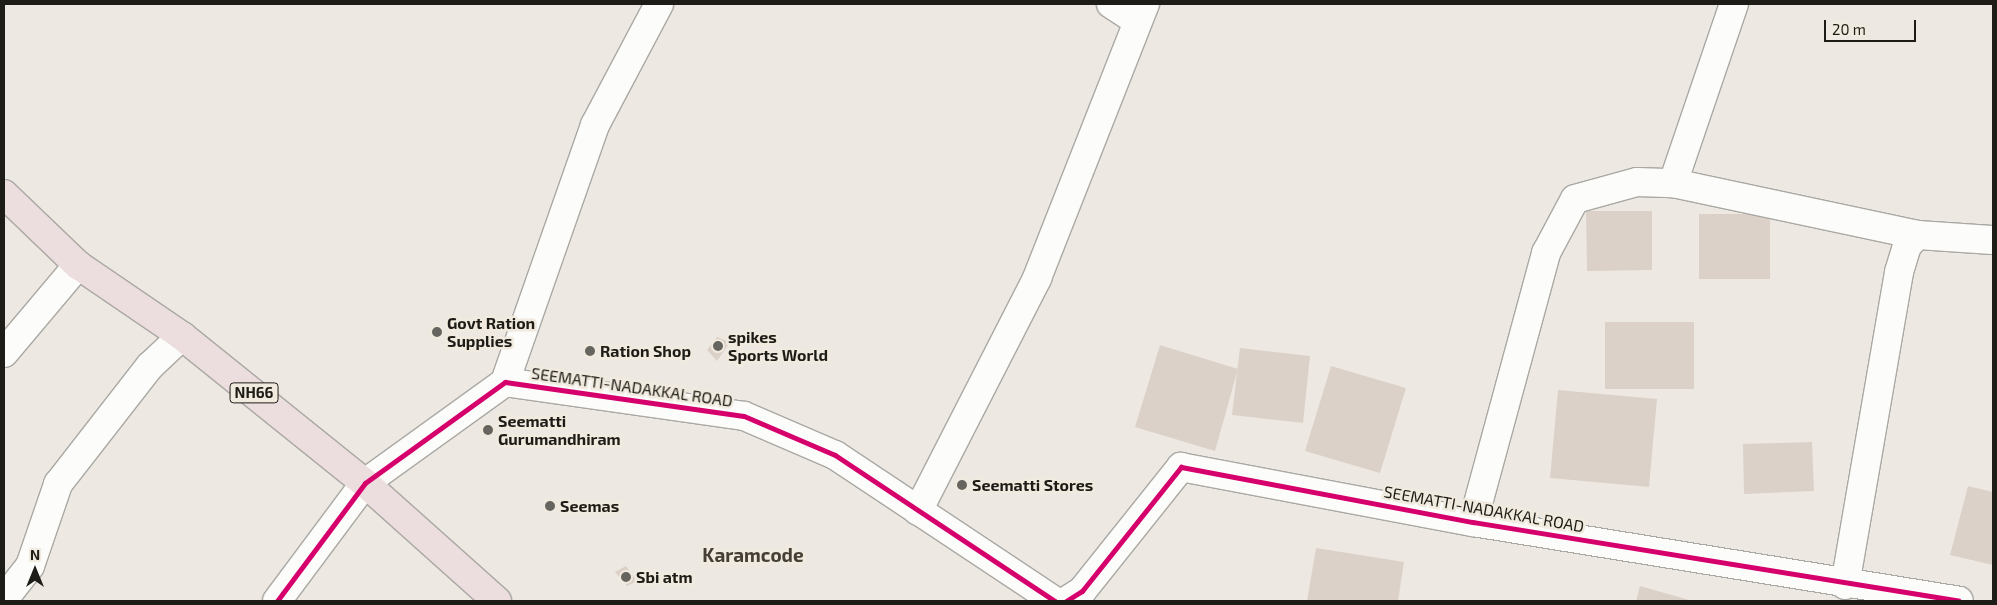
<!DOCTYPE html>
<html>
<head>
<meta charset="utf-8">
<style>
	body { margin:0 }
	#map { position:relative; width:1997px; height:605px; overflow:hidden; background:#ede9e2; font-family:"Exo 2",sans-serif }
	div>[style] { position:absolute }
	.building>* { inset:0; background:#dcd1c9 }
	.roads { filter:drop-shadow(1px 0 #aaa8a3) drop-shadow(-1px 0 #aaa8a3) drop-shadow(0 1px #aaa8a3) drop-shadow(0 -1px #aaa8a3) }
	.minor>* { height:28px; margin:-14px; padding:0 14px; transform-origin:14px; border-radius:14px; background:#fcfcfb }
	.highway>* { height:28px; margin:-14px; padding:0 14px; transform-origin:14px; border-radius:14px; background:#ecdddf }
	.cycleway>* { height:5px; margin:-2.5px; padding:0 2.5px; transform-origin:2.5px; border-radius:2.5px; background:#d6006c }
	.dots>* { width:14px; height:14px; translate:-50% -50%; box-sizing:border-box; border:2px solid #f1eade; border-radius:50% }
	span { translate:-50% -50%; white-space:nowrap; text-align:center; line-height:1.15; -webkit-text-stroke:5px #f1eade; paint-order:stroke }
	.shield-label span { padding:1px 4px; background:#f1eade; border:1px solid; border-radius:4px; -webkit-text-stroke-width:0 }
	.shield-label { font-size:15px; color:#1e1c17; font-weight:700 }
	.poi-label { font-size:16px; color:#1e1c17; font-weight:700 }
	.left { translate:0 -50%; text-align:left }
	.street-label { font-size:16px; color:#1e1c17 }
	.quarter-label { font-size:19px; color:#453f36; font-weight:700 }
	.frame { position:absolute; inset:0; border:5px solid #1e1c17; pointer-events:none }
	.north { position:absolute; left:10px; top:545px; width:50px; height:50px; -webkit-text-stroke:4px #f1eade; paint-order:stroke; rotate:0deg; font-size:14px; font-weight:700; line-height:20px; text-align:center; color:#1e1c17 }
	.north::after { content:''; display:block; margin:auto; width:18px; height:22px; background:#1e1c17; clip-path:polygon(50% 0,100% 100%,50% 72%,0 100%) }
	.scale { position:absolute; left:1824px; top:20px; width:92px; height:22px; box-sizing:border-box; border:2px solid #1e1c17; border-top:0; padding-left:6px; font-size:15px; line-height:18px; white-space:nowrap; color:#1e1c17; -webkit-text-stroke:4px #f1eade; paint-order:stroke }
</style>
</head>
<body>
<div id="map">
	<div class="building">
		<div style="clip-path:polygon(1586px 211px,1652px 211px,1652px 270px,1587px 271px)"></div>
		<div style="clip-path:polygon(1699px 214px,1770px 214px,1770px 279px,1699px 279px)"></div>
		<div style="clip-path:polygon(1605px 322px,1694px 322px,1694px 389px,1605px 389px)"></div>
		<div style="clip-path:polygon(717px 337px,730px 342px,717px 361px,707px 350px)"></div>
		<div style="clip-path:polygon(1160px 345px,1238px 369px,1215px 451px,1135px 427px)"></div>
		<div style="clip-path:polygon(1240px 348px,1310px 356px,1303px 423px,1232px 415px)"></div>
		<div style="clip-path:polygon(1331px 366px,1406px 388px,1380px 473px,1305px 451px)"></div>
		<div style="clip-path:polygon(1558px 390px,1657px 399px,1649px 487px,1550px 478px)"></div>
		<div style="clip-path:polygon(1812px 442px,1814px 491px,1744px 494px,1743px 444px)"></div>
		<div style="clip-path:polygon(1968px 486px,1993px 492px,1993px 565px,1950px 555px)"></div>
		<div style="clip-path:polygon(1316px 548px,1404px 562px,1398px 601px,1307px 601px)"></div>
		<div style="clip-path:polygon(626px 566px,637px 581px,627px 586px,615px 572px)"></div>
		<div style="clip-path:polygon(1640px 586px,1693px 601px,1636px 601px)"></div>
	</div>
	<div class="roads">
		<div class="minor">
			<div style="left:1111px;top:4px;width:30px;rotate:33deg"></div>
			<div style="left:1673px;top:183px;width:189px;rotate:-71.2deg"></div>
			<div style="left:4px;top:353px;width:115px;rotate:-49.9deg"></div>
			<div style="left:505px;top:382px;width:272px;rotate:-70.7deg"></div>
			<div style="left:595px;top:125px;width:137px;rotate:-62.1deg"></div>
			<div style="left:918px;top:511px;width:262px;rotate:-62.9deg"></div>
			<div style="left:1037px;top:278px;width:295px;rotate:-68.5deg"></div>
			<div style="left:1473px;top:522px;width:279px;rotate:-74.8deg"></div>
			<div style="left:1546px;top:253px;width:61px;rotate:-61.8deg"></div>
			<div style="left:1575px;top:199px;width:64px;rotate:-15.3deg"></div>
			<div style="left:1637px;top:182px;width:36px;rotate:2deg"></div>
			<div style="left:1673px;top:183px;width:249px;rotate:12deg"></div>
			<div style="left:1845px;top:585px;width:318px;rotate:-80.2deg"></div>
			<div style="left:1899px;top:272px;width:27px;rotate:-73deg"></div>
			<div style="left:1907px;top:246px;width:15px;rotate:-48deg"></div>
			<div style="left:1917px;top:235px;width:76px;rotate:3.8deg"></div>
			<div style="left:4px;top:599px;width:42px;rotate:-51.8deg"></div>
			<div style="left:30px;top:566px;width:87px;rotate:-71.1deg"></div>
			<div style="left:58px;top:484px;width:150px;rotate:-52.1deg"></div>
			<div style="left:150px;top:366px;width:44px;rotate:-43.2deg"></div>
			<div style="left:277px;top:601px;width:147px;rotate:-53.3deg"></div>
			<div style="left:365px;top:483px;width:173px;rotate:-35.8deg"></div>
			<div style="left:505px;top:382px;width:241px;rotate:8.1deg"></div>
			<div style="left:744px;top:416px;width:99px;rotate:23.2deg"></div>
			<div style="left:835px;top:455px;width:264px;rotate:33.6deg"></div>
			<div style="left:1066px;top:601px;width:19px;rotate:-32deg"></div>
			<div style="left:1082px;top:591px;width:159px;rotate:-51.4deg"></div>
			<div style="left:1181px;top:467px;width:297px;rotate:10.7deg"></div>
			<div style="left:1473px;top:522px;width:492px;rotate:9.2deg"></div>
		</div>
		<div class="highway">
			<div style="left:4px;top:194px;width:103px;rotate:43.8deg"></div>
			<div style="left:78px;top:265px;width:126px;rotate:34.3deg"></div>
			<div style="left:182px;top:336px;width:235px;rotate:38.8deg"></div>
			<div style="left:365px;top:483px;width:177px;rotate:41.8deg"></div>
		</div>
	</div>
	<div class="cycleway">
		<div style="left:277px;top:601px;width:147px;rotate:-53.3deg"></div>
		<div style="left:365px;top:483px;width:173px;rotate:-35.8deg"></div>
		<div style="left:505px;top:382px;width:241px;rotate:8.1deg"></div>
		<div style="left:744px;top:416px;width:99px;rotate:23.2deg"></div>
		<div style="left:835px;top:455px;width:264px;rotate:33.6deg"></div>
		<div style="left:1066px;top:601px;width:19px;rotate:-32deg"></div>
		<div style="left:1082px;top:591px;width:159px;rotate:-51.4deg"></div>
		<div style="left:1181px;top:467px;width:297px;rotate:10.7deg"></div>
		<div style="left:1473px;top:522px;width:492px;rotate:9.2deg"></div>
	</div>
	<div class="dots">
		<div style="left:437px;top:332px;background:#66645e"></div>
		<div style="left:718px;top:346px;background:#66645e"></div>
		<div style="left:590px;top:351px;background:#66645e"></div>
		<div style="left:488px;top:430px;background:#66645e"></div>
		<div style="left:962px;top:485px;background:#66645e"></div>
		<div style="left:550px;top:506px;background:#66645e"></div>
		<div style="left:626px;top:577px;background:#66645e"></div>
	</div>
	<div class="shield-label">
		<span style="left:254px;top:393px">NH66</span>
	</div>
	<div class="poi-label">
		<span class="left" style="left:447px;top:332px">Govt Ration<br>Supplies</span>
		<span class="left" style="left:728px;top:346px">spikes<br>Sports World</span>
		<span class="left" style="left:600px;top:351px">Ration Shop</span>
		<span class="left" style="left:498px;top:430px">Seematti<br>Gurumandhiram</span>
		<span class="left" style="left:972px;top:485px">Seematti Stores</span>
		<span class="left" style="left:560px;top:506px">Seemas</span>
		<span class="left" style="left:636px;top:577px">Sbi atm</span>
	</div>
	<div class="street-label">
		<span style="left:632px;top:387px;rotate:8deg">SEEMATTI-NADAKKAL ROAD</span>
		<span style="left:1484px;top:509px;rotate:10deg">SEEMATTI-NADAKKAL ROAD</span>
	</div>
	<div class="quarter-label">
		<span style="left:753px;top:555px">Karamcode</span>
	</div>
	<div class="frame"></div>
	<div class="north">N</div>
	<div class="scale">20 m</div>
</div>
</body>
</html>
